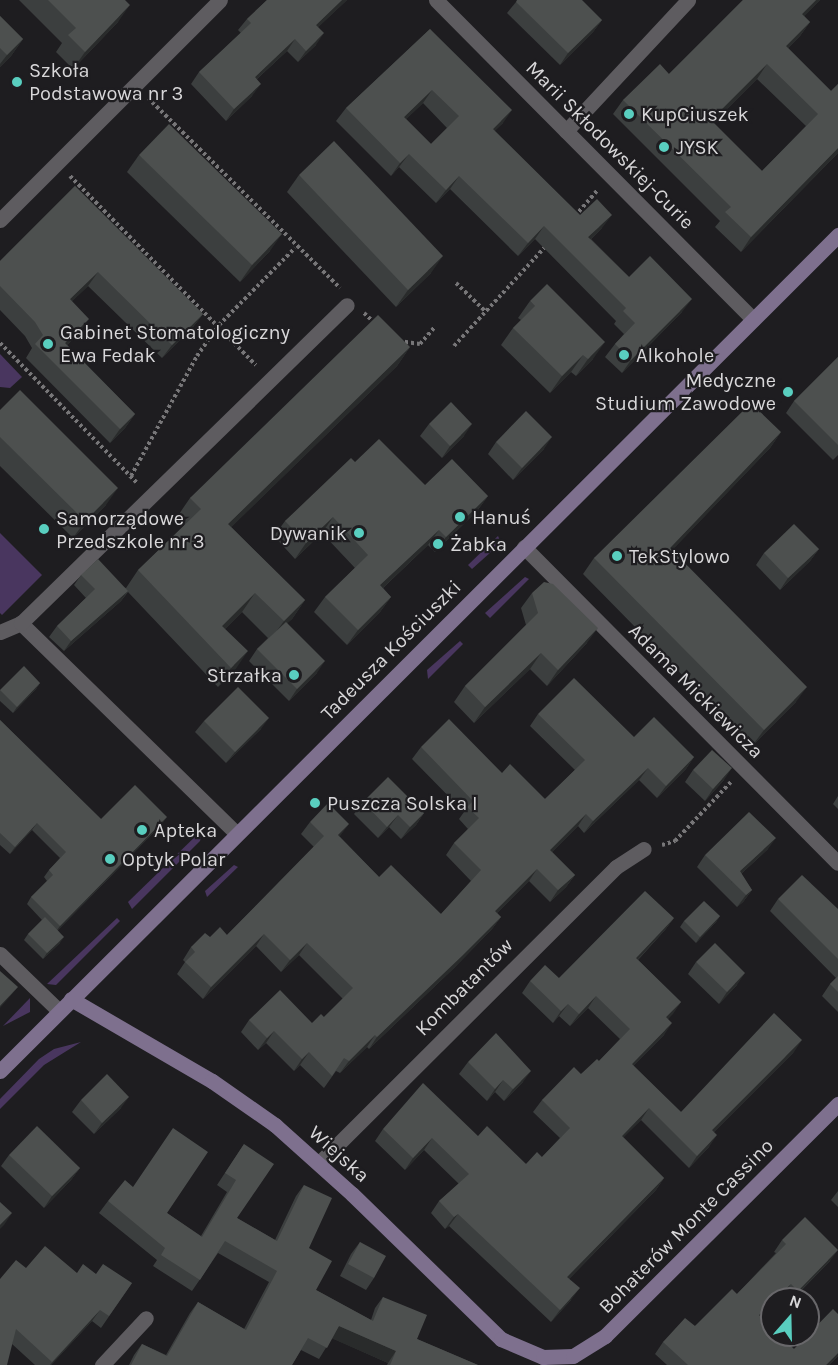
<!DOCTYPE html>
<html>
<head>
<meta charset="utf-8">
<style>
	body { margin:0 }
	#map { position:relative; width:838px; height:1365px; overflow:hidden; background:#1e1d20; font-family:Karla,sans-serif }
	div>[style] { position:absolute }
	.green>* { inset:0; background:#49365f }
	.path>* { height:4px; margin-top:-2px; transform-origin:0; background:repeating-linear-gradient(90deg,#777678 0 3px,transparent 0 6px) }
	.lane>* { height:15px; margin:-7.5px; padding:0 7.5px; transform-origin:7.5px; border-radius:7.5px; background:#5e5c60 }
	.street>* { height:15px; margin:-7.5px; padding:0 7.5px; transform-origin:7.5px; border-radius:7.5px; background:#5e5c60 }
	.secondary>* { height:15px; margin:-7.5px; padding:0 7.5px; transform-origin:7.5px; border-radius:7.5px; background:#7e708e }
	.wall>* { inset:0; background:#3c3f3f }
	.shaded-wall>* { inset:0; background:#292b2b }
	.building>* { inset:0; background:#4d504f }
	.dots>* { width:16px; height:16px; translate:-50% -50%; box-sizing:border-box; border:3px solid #1e1d20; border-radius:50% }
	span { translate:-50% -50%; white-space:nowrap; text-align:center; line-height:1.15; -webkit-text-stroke:4.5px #1e1d20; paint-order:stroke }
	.poi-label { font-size:20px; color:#d8d7d9 }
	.left { translate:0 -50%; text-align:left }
	.right { translate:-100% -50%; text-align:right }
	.street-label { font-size:20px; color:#d8d7d9 }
	.north { position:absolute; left:760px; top:1287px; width:60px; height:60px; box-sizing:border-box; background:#1e1d20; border:2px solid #68676a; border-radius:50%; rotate:20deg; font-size:16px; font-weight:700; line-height:24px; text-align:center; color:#d8d7d9 }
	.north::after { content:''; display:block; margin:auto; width:21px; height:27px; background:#59cebf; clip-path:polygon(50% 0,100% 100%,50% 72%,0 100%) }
</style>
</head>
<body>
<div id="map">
	<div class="green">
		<div style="clip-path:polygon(0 354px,22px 377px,10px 388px,0 387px)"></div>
		<div style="clip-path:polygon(0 533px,42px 575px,2px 615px,0 613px)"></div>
		<div style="clip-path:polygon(498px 536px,501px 543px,472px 569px,468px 565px)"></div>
		<div style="clip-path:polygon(525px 577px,529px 579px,490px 618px,485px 613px)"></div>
		<div style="clip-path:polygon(460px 641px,463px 644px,428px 679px,427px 670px)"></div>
		<div style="clip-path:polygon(204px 828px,200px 841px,132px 909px,128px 902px)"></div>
		<div style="clip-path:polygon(234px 865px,238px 867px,207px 897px,205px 891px)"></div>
		<div style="clip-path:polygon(117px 918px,120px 921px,56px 985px,47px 984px)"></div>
		<div style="clip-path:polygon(30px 998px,30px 1012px,3px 1026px)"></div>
		<div style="clip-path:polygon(81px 1042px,44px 1065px,0 1109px,0 1099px,39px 1059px,54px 1049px)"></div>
	</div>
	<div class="path">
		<div style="left:148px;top:98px;width:270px;rotate:44.7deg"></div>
		<div style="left:70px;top:176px;width:265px;rotate:45.5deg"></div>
		<div style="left:575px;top:216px;width:35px;rotate:-49deg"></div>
		<div style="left:456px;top:283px;width:42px;rotate:44deg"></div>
		<div style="left:364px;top:313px;width:16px;rotate:43deg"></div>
		<div style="left:399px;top:341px;width:21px;rotate:8deg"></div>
		<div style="left:420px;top:344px;width:23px;rotate:-49deg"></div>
		<div style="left:0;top:343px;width:197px;rotate:45.6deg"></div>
		<div style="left:454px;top:346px;width:137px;rotate:-47.4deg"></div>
		<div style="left:131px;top:476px;width:137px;rotate:-61.2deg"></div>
		<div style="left:197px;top:356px;width:38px;rotate:-55deg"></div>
		<div style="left:219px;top:325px;width:108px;rotate:-45.4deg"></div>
		<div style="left:662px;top:845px;width:14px;rotate:-17deg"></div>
		<div style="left:675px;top:841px;width:81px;rotate:-46.5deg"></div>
	</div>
	<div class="lane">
		<div style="left:566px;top:131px;width:179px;rotate:-47deg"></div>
		<div style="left:0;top:632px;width:23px;rotate:-23deg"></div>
		<div style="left:236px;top:833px;width:301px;rotate:-135.7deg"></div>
		<div style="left:21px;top:623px;width:455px;rotate:-44.3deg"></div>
		<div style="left:0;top:954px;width:82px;rotate:44deg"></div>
	</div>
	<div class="street">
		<div style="left:436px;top:0;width:450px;rotate:45.2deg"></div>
		<div style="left:0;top:220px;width:311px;rotate:-45deg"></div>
		<div style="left:524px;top:547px;width:445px;rotate:45.2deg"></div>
		<div style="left:319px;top:1163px;width:419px;rotate:-44.9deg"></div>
		<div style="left:616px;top:867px;width:33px;rotate:-33deg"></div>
		<div style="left:102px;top:1365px;width:64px;rotate:-46.9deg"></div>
	</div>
	<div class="secondary">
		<div style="left:71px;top:999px;width:163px;rotate:30.2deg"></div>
		<div style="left:212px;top:1081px;width:77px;rotate:34.9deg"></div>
		<div style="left:275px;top:1125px;width:103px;rotate:41.9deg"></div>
		<div style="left:352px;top:1194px;width:208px;rotate:44.2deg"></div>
		<div style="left:501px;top:1339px;width:46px;rotate:23.2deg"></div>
		<div style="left:543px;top:1357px;width:30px;rotate:-2deg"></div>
		<div style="left:573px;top:1356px;width:38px;rotate:-32deg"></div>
		<div style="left:605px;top:1336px;width:329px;rotate:-44.9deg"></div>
		<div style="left:0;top:1071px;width:1184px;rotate:-44.93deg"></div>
	</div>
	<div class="wall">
		<div style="clip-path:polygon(19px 0,125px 0,118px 22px,73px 69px,56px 52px,62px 43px)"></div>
		<div style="clip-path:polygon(267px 0,347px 0,318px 27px,316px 45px,298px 62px,287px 51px,257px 79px,252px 96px,226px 121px,191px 84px,199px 72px,241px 33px,238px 30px,247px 19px)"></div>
		<div style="clip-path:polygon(evenodd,743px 0,820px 0,804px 16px,810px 22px,800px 36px,788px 48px,831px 91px,838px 84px,838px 153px,741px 252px,715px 227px,720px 221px,613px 114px,623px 100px,669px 74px,743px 0,757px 79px,806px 126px,762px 171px,713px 123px,757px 79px)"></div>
		<div style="clip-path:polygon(516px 2px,602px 20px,593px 32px,560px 65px,507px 13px)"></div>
		<div style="clip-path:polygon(0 16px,23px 39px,11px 56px,0 67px)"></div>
		<div style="clip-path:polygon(evenodd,430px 29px,503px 123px,494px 131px,580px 215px,602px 228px,591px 239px,629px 277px,682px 312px,622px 373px,605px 357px,615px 344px,624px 334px,614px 324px,616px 321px,535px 239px,518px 256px,450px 189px,436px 203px,399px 167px,391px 176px,336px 121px,346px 108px,430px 29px,423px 103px,447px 128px,431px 144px,406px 119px,423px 103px)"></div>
		<div style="clip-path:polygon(139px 155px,270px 251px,240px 282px,127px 172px)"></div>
		<div style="clip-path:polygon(299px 175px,431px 273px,396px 307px,287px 192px)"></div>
		<div style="clip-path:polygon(75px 186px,203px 314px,193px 327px,162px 358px,88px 286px,72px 301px,79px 333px,67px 345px,135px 414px,125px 428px,110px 443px,26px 358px,32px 348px,25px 336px,0 310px,0 261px)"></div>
		<div style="clip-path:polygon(530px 301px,593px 359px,576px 376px,571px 372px,550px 393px,501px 345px,513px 328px,521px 320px,518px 318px)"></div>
		<div style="clip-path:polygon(410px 347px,397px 366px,231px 527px,305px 600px,292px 619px,287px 623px,317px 673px,289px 701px,249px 661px,257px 649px,268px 638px,242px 612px,225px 629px,235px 670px,218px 687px,128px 592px,121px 601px,64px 651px,49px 637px,57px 626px,86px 598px,74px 585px,81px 575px,126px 588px,138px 570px,185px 525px,177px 517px,190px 498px)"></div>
		<div style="clip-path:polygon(838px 357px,838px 455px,833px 460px,786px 413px,794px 401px)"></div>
		<div style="clip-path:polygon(0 410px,106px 505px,73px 538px,0 466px)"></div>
		<div style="clip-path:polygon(429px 424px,464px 436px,442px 458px,420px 436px)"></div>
		<div style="clip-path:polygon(781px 432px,770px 448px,672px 550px,796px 702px,752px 746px,583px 574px,594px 558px)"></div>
		<div style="clip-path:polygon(496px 442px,544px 449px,513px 480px,488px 454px)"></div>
		<div style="clip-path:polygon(355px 462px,425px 485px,488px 496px,477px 511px,435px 552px,428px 545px,383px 588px,391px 597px,380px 612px,347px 645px,314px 612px,325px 597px,355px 568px,322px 533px,295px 559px,274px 536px,285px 521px)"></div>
		<div style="clip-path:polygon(819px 549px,810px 561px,780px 590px,756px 565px,764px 553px)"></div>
		<div style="clip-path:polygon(532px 593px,587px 643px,547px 686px,530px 669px,474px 723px,454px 702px,465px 686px,526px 625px,521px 608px)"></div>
		<div style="clip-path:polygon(40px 683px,36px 689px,13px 713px,0 701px,0 690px)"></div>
		<div style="clip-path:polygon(538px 714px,634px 737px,694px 757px,686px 769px,657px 798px,639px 780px,584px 833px,578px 826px,552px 852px,575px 875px,566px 887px,550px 902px,529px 881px,497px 913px,501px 917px,492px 929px,454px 968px,369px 1049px,367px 1047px,340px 1073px,336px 1071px,324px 1088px,300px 1065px,294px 1071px,266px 1043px,258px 1050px,241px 1032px,249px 1020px,312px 1023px,324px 1017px,343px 999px,299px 955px,281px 972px,256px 946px,203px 999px,177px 974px,185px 962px,183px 960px,191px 947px,210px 937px,227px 935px,314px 847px,301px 834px,310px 822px,340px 837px,379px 877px,441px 914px,471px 881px,446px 855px,454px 843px,468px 829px,459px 819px,464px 812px,412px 759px,421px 747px,502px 773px,545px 799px,575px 770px,530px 726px)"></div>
		<div style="clip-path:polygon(0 720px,101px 819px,162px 824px,58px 930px,60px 943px,43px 959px,24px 940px,28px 934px,42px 920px,27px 904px,31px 897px,47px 881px,44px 877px,49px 870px,60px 858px,32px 830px,10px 854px,0 845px)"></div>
		<div style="clip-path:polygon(204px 721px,261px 729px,226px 763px,195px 732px)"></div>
		<div style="clip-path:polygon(693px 770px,724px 780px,705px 801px,685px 782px)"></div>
		<div style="clip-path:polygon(838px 796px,838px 809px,833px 804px)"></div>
		<div style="clip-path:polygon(363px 802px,424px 813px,416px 825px,401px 839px,389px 827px,378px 838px,354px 814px)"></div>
		<div style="clip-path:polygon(768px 849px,741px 874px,752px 890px,743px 902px,737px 907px,697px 867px,705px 855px)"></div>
		<div style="clip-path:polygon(778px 899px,838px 909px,838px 1012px,822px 996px,830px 984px,836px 978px,770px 911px)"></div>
		<div style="clip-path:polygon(720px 916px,716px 922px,696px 943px,680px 927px,684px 921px)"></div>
		<div style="clip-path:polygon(674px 918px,665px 930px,638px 960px,681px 1002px,668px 1019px,664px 1035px,633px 1066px,681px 1112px,794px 1052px,714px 1132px,709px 1147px,689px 1168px,641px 1120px,623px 1137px,664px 1178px,656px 1190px,569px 1279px,571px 1300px,551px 1322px,449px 1226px,445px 1229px,431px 1213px,439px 1201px,459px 1184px,424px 1150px,405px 1170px,375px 1141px,383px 1129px,478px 1136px,526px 1164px,542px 1157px,560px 1138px,533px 1112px,542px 1100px,581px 1074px,599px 1061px,620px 1039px,588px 1008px,570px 1026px,559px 1016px,553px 1023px,522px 993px,530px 981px,559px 978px)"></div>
		<div style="clip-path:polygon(696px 962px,737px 985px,719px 1004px,688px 974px)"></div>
		<div style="clip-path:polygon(468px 1062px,523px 1082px,504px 1101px,495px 1092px,487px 1101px,459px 1074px)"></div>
		<div style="clip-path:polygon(81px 1100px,121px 1108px,94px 1134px,72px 1112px)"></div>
		<div style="clip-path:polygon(244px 1144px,237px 1218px,275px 1240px,296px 1196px,304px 1185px,309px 1248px,316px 1290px,371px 1320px,375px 1308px,383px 1297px,417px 1339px,478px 1365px,387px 1365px,388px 1363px,332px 1338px,319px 1359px,301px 1350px,292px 1365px,129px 1365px,134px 1355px,142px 1344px,166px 1355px,190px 1313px,198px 1302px,244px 1329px,269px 1282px,218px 1253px,192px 1291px,153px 1266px,157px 1260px,99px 1213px,108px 1201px,167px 1213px,201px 1236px,227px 1192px,217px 1185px)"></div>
		<div style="clip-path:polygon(9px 1155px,80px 1168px,71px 1180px,44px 1208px,1px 1166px)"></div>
		<div style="clip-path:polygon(838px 1191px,838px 1207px,831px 1200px)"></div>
		<div style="clip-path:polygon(782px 1240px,830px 1261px,793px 1299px,787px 1299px,783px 1295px,779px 1299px,772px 1299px,772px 1306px,761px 1317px,794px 1349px,838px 1314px,838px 1356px,829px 1365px,667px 1365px,655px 1354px,663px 1342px,695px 1326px,737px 1294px,776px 1253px,774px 1252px)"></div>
		<div style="clip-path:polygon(360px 1242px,374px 1278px,366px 1290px,340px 1276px,351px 1254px)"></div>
		<div style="clip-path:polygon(26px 1268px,77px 1273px,96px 1274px,132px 1283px,101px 1328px,92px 1321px,51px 1365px,35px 1365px,12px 1344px)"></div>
	</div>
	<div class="shaded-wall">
		<div style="clip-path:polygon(342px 0,347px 0,308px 37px,316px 25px)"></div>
		<div style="clip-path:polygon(816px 0,820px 0,792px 29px,802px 14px)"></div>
		<div style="clip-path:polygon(130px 5px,118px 22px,73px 69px,85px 52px)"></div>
		<div style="clip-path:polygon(602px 20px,593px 32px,560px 65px,568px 53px)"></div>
		<div style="clip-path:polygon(810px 22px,800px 36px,776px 60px,786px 46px)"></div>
		<div style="clip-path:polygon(324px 33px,316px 45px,298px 62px,306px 51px)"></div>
		<div style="clip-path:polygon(23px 39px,11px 56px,0 67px,0 64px,7px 55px)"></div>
		<div style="clip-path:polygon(295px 39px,287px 51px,246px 89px,255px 77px)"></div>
		<div style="clip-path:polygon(767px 64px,757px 79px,701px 135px,711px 120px)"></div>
		<div style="clip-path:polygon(261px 84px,252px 96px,226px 121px,234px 109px)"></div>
		<div style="clip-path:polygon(432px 90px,423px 103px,395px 130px,404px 117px)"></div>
		<div style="clip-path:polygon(512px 110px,503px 123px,483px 143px,493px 129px)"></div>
		<div style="clip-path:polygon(838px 148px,838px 153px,741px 252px,751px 237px)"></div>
		<div style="clip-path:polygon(409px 154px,399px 167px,391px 176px,400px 163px)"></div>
		<div style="clip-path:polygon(459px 176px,450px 189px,436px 203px,446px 190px)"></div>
		<div style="clip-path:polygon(612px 215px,602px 228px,579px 250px,588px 237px)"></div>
		<div style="clip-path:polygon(544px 226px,535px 239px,518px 256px,528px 243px)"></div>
		<div style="clip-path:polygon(282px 234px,270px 251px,240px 282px,252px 265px)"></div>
		<div style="clip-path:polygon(443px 256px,431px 273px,396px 307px,408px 290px)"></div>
		<div style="clip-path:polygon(98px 272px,88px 286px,60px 313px,70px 299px)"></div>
		<div style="clip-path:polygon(692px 299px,682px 312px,622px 373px,631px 360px)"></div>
		<div style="clip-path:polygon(203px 314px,193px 327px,162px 358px,172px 345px)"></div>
		<div style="clip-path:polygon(89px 319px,79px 333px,55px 357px,65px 343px)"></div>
		<div style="clip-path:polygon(605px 342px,593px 359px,576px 376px,588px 359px)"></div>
		<div style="clip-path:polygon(410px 347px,397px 366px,215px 543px,228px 524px)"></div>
		<div style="clip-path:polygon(583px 355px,571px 372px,550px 393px,562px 376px)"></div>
		<div style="clip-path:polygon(135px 414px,125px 428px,110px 443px,120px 429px)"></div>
		<div style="clip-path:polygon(472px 424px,464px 436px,442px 458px,450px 446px)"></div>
		<div style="clip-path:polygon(781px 432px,770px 448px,659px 564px,670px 548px)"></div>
		<div style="clip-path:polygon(552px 437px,544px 449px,513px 480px,522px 468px)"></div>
		<div style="clip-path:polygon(118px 488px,106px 505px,73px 538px,85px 521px)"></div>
		<div style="clip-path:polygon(488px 496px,477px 511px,435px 552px,446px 537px)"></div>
		<div style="clip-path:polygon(333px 517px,322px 533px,295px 559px,306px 543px)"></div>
		<div style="clip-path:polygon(439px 530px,428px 545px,369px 601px,380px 585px)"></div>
		<div style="clip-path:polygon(819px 549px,810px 561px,780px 590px,788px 578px)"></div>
		<div style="clip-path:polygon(128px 591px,121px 601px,64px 651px,71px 641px)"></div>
		<div style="clip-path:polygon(255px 593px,242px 612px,209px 645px,222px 626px)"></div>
		<div style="clip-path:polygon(391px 597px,380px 612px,347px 645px,358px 630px)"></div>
		<div style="clip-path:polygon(305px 600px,292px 619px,270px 640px,284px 621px)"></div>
		<div style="clip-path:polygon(598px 628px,587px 643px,547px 686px,558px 670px)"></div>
		<div style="clip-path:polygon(248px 651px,235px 670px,218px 687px,231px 668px)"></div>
		<div style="clip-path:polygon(541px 653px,530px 669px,474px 723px,485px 707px)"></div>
		<div style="clip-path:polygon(325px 661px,317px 673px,289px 701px,297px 689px)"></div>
		<div style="clip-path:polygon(40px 683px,36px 689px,13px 713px,17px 707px)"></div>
		<div style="clip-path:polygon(807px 687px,796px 702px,752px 746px,764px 730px)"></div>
		<div style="clip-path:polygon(269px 718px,261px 729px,226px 763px,235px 752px)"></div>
		<div style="clip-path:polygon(694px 757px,686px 769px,657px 798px,666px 786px)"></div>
		<div style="clip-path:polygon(648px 768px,639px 780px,584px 833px,593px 821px)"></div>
		<div style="clip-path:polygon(732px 768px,724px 780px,705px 801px,713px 789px)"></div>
		<div style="clip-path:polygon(424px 813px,416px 825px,401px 839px,410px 827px)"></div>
		<div style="clip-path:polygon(586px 814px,578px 826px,542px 862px,550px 850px)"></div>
		<div style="clip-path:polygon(398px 815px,389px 827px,378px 838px,387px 827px)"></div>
		<div style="clip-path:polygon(167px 817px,162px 824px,55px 933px,60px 926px)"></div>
		<div style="clip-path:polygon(37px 823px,32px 830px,10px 854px,15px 847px)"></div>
		<div style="clip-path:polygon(349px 824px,340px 836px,330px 847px,338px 835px)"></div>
		<div style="clip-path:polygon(776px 838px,768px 849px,731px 883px,740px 871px)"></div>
		<div style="clip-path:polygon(537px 869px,529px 881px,487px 923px,495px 911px)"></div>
		<div style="clip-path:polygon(575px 875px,566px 887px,550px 902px,558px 890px)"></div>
		<div style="clip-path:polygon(752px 890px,743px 902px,737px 907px,746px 895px)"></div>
		<div style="clip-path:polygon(720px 916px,716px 922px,696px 943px,700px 937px)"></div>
		<div style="clip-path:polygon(501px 917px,492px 929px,454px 968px,369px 1049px,377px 1037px)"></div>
		<div style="clip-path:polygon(674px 918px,665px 930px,628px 970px,636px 958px)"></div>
		<div style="clip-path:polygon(264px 934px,256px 946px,203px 999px,211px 987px)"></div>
		<div style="clip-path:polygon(64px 937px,60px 943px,43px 959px,47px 953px)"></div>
		<div style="clip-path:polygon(307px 943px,299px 955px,281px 972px,290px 960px)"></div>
		<div style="clip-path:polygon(745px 973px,737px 985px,719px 1004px,727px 992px)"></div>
		<div style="clip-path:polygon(18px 987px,13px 993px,0 1008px,0 1006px)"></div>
		<div style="clip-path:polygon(596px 996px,588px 1008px,570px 1026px,579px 1014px)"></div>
		<div style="clip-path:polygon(681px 1002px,673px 1014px,658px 1029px,666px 1017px)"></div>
		<div style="clip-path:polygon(568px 1004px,559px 1016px,553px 1023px,561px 1011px)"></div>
		<div style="clip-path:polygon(672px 1023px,664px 1035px,623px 1076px,632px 1064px)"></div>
		<div style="clip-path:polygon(274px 1031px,266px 1043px,258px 1050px,267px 1038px)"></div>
		<div style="clip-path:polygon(375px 1035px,367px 1047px,340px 1073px,349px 1061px)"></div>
		<div style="clip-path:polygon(802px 1040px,794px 1052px,704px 1142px,712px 1130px)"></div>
		<div style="clip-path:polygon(309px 1052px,300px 1065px,294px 1071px,302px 1059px)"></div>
		<div style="clip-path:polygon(531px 1071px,523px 1082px,504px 1101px,513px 1089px)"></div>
		<div style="clip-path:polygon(503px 1080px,495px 1092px,487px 1101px,495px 1089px)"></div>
		<div style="clip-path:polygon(129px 1097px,121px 1108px,94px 1134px,102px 1123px)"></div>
		<div style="clip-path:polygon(649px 1108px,641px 1120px,613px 1148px,622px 1136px)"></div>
		<div style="clip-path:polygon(717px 1135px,709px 1147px,689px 1168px,697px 1156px)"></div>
		<div style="clip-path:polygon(432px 1138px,424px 1150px,405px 1170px,413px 1158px)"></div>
		<div style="clip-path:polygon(80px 1168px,71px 1180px,44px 1208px,52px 1196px)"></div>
		<div style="clip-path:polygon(664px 1178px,656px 1190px,559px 1289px,567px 1277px)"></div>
		<div style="clip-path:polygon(12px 1213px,4px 1225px,0 1229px,0 1225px)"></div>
		<div style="clip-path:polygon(458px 1214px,449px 1226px,445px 1229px,454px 1217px)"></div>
		<div style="clip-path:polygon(838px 1250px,830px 1261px,792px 1299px,798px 1291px)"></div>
		<div style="clip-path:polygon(791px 1284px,783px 1295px,779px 1299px,775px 1299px)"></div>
		<div style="clip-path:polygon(580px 1288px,571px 1300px,551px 1322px,560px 1310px)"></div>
		<div style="clip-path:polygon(772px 1302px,772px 1306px,751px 1327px,759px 1315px)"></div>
		<div style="clip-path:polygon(100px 1310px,92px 1321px,51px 1365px,50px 1365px)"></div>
		<div style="clip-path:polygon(339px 1326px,396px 1351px,388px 1363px,331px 1338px)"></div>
		<div style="clip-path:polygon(838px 1353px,838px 1356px,829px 1365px,826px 1365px)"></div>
	</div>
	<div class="building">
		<div style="clip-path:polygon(48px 0,125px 0,130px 5px,85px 52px,68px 35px,76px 28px)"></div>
		<div style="clip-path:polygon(267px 0,342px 0,316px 25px,324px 33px,306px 51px,295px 39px,255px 77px,261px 84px,234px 109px,199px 72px,251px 23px,247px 19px)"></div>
		<div style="clip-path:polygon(517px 0,582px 0,602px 20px,568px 53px,516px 2px)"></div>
		<div style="clip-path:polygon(evenodd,743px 0,816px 0,802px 14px,810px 22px,786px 46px,831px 91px,838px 84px,838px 148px,751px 237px,725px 212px,731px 207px,623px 100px,660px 64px,669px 74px,743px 0,767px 64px,818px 114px,762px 171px,711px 120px,767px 64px)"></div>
		<div style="clip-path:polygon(0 16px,23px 39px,7px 55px,0 48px)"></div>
		<div style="clip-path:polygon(evenodd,430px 29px,512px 110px,493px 129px,580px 215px,597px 199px,612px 215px,588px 237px,629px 277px,650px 256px,692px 299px,631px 360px,615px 344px,635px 323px,623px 311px,626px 308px,544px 226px,528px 243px,459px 176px,446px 190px,409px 154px,400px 163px,346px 108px,430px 29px,432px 90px,459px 116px,431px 144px,404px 117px,432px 90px)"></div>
		<div style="clip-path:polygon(169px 124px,282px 234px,252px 265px,139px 155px)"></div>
		<div style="clip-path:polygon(334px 141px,443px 256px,408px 290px,299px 175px)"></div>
		<div style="clip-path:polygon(75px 186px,203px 314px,172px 345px,98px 272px,70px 299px,89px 319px,65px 343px,135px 414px,120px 429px,35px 344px,43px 335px,35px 322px,0 286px,0 261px)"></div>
		<div style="clip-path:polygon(547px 284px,605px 342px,588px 359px,583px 355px,562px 376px,513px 328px,535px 306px,530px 301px)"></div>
		<div style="clip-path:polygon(378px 315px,410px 347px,228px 524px,305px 600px,284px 621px,255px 593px,222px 626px,248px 651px,231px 668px,138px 570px,201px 509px,190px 498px)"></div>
		<div style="clip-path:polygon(838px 357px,838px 445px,794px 401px)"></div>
		<div style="clip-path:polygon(20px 390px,118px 488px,85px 521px,0 437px,0 410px)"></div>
		<div style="clip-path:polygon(451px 402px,472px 424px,450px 446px,429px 424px)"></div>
		<div style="clip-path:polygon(751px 403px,781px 432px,670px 548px,807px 687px,764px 730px,594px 558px)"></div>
		<div style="clip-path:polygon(526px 411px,552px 437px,522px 468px,496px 442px)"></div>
		<div style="clip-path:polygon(379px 439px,425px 485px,452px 459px,488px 496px,446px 537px,439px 530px,380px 585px,391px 597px,358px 630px,325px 597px,368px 555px,333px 517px,306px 543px,285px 521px,351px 458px,355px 462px)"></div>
		<div style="clip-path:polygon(794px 524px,819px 549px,788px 578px,764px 553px)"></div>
		<div style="clip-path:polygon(98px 559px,128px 591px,71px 641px,57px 626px,95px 589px,81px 575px)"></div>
		<div style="clip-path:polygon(544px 582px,553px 584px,598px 628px,558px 670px,541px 653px,485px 707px,465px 686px,538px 613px,532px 593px)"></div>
		<div style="clip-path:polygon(286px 622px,325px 661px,297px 689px,257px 649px)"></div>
		<div style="clip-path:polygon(24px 666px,40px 683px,17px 707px,0 690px)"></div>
		<div style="clip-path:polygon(574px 678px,634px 737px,654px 717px,694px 757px,666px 786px,648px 768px,593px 821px,586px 814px,550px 850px,575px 875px,558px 890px,537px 869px,495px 911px,501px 917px,462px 956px,377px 1037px,375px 1035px,349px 1061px,344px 1058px,332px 1076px,309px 1052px,302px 1059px,274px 1031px,267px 1038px,249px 1020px,280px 990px,312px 1023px,321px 1014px,324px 1017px,353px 988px,307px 943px,290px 960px,264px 934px,211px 987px,185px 962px,195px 952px,191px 947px,205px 933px,210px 937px,220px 927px,227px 935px,324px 836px,310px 822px,328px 803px,349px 824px,338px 835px,379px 877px,391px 865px,441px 914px,481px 870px,454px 843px,479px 818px,467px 807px,473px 801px,421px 747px,449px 719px,502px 773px,510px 764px,545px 799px,585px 760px,538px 714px)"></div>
		<div style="clip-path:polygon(238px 687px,269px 718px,235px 752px,204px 721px)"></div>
		<div style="clip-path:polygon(0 720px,101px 819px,135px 785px,167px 817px,60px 926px,31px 897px,53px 875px,49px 870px,66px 852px,37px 823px,15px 847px,0 833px)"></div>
		<div style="clip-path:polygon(712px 750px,732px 768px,713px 789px,693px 770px)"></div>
		<div style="clip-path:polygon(388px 777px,424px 813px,410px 827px,398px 815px,387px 827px,363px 802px)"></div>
		<div style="clip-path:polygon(749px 812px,776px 838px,740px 871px,752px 890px,746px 895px,705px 855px)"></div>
		<div style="clip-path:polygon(802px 875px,838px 909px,838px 959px,778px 899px)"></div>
		<div style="clip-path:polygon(645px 891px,674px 918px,636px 958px,681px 1002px,666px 1017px,672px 1023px,632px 1064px,681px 1112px,774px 1013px,802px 1040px,712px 1130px,717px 1135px,697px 1156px,649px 1108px,622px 1136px,664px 1178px,567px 1277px,580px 1288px,560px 1310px,458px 1214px,454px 1217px,439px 1201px,469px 1174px,432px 1138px,413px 1158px,383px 1129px,423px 1083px,478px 1136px,487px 1126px,526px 1164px,537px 1152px,542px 1157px,570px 1128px,542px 1100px,574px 1067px,581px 1074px,597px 1059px,599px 1061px,630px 1029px,596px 996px,579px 1014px,568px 1004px,561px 1011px,530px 981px,545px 965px,559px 978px)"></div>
		<div style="clip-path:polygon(704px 901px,720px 916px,700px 937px,684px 921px)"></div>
		<div style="clip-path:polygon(45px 917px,64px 937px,47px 953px,28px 934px)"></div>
		<div style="clip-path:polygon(715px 943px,745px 973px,727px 992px,696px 962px)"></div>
		<div style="clip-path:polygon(0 971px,18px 987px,0 1006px)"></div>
		<div style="clip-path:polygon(838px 976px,838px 992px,830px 984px)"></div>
		<div style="clip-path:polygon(496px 1033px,531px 1071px,513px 1089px,503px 1080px,495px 1089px,468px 1062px)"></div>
		<div style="clip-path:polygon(107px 1074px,129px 1097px,102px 1123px,81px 1100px)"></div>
		<div style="clip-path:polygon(37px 1126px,80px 1168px,52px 1196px,9px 1155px)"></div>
		<div style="clip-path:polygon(173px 1128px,208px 1152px,167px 1213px,202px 1237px,236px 1180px,225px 1173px,244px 1144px,274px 1164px,237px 1218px,277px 1241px,304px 1185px,332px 1198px,309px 1248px,332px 1261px,316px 1290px,373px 1321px,383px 1297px,427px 1315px,417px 1339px,478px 1365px,390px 1365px,396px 1351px,339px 1326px,327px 1348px,308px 1338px,292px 1365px,131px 1365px,142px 1344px,167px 1356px,198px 1302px,246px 1330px,277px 1271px,225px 1241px,200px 1280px,161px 1255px,165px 1248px,108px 1201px,125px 1180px,133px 1187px)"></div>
		<div style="clip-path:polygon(0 1202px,12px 1213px,0 1225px)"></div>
		<div style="clip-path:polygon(805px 1217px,838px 1250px,798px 1291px,791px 1284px,775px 1299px,772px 1299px,772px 1302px,759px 1315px,772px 1328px,772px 1335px,779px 1335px,794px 1349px,833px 1309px,838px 1314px,838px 1353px,826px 1365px,688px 1365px,663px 1342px,685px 1318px,695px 1326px,732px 1289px,737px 1294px,786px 1244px,782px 1240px)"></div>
		<div style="clip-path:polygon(360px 1242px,386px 1256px,374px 1278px,348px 1264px)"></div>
		<div style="clip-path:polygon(45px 1246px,77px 1273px,83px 1264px,96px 1274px,103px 1264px,132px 1283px,109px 1316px,100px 1310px,52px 1362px,16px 1329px,7px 1365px,0 1365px,0 1279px,16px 1260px,26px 1268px)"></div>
	</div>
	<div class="dots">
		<div style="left:17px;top:82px;background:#59cebf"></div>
		<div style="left:629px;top:114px;background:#59cebf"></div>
		<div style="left:664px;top:147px;background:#59cebf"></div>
		<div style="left:48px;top:344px;background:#59cebf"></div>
		<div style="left:624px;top:355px;background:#59cebf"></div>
		<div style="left:788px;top:392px;background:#59cebf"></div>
		<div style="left:460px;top:517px;background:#59cebf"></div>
		<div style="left:44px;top:529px;background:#59cebf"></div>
		<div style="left:359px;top:533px;background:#59cebf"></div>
		<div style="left:438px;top:544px;background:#59cebf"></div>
		<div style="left:617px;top:556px;background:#59cebf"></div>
		<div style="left:294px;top:675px;background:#59cebf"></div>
		<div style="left:315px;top:803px;background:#59cebf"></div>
		<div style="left:142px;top:830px;background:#59cebf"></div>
		<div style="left:110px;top:859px;background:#59cebf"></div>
	</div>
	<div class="poi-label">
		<span class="left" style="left:29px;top:82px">Szkoła<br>Podstawowa nr 3</span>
		<span class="left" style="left:641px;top:114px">KupCiuszek</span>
		<span class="left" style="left:676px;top:147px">JYSK</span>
		<span class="left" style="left:60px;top:344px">Gabinet Stomatologiczny<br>Ewa Fedak</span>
		<span class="left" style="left:636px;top:355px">Alkohole</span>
		<span class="right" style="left:776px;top:392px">Medyczne<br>Studium Zawodowe</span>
		<span class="left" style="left:472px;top:517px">Hanuś</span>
		<span class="left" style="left:56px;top:530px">Samorządowe<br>Przedszkole nr 3</span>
		<span class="right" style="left:347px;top:533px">Dywanik</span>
		<span class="left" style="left:450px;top:544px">Żabka</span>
		<span class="left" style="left:629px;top:556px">TekStylowo</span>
		<span class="right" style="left:282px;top:675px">Strzałka</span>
		<span class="left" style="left:327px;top:803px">Puszcza Solska I</span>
		<span class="left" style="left:154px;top:830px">Apteka</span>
		<span class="left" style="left:122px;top:859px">Optyk Polar</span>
	</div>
	<div class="street-label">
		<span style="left:610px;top:145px;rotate:45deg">Marii Skłodowskiej-Curie</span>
		<span style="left:391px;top:650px;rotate:-45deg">Tadeusza Kościuszki</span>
		<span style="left:696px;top:691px;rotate:45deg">Adama Mickiewicza</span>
		<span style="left:464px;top:987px;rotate:-45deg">Kombatantów</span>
		<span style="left:339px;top:1154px;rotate:42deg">Wiejska</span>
		<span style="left:686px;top:1226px;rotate:-45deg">Bohaterów Monte Cassino</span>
	</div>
	<div class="north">N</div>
</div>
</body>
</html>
